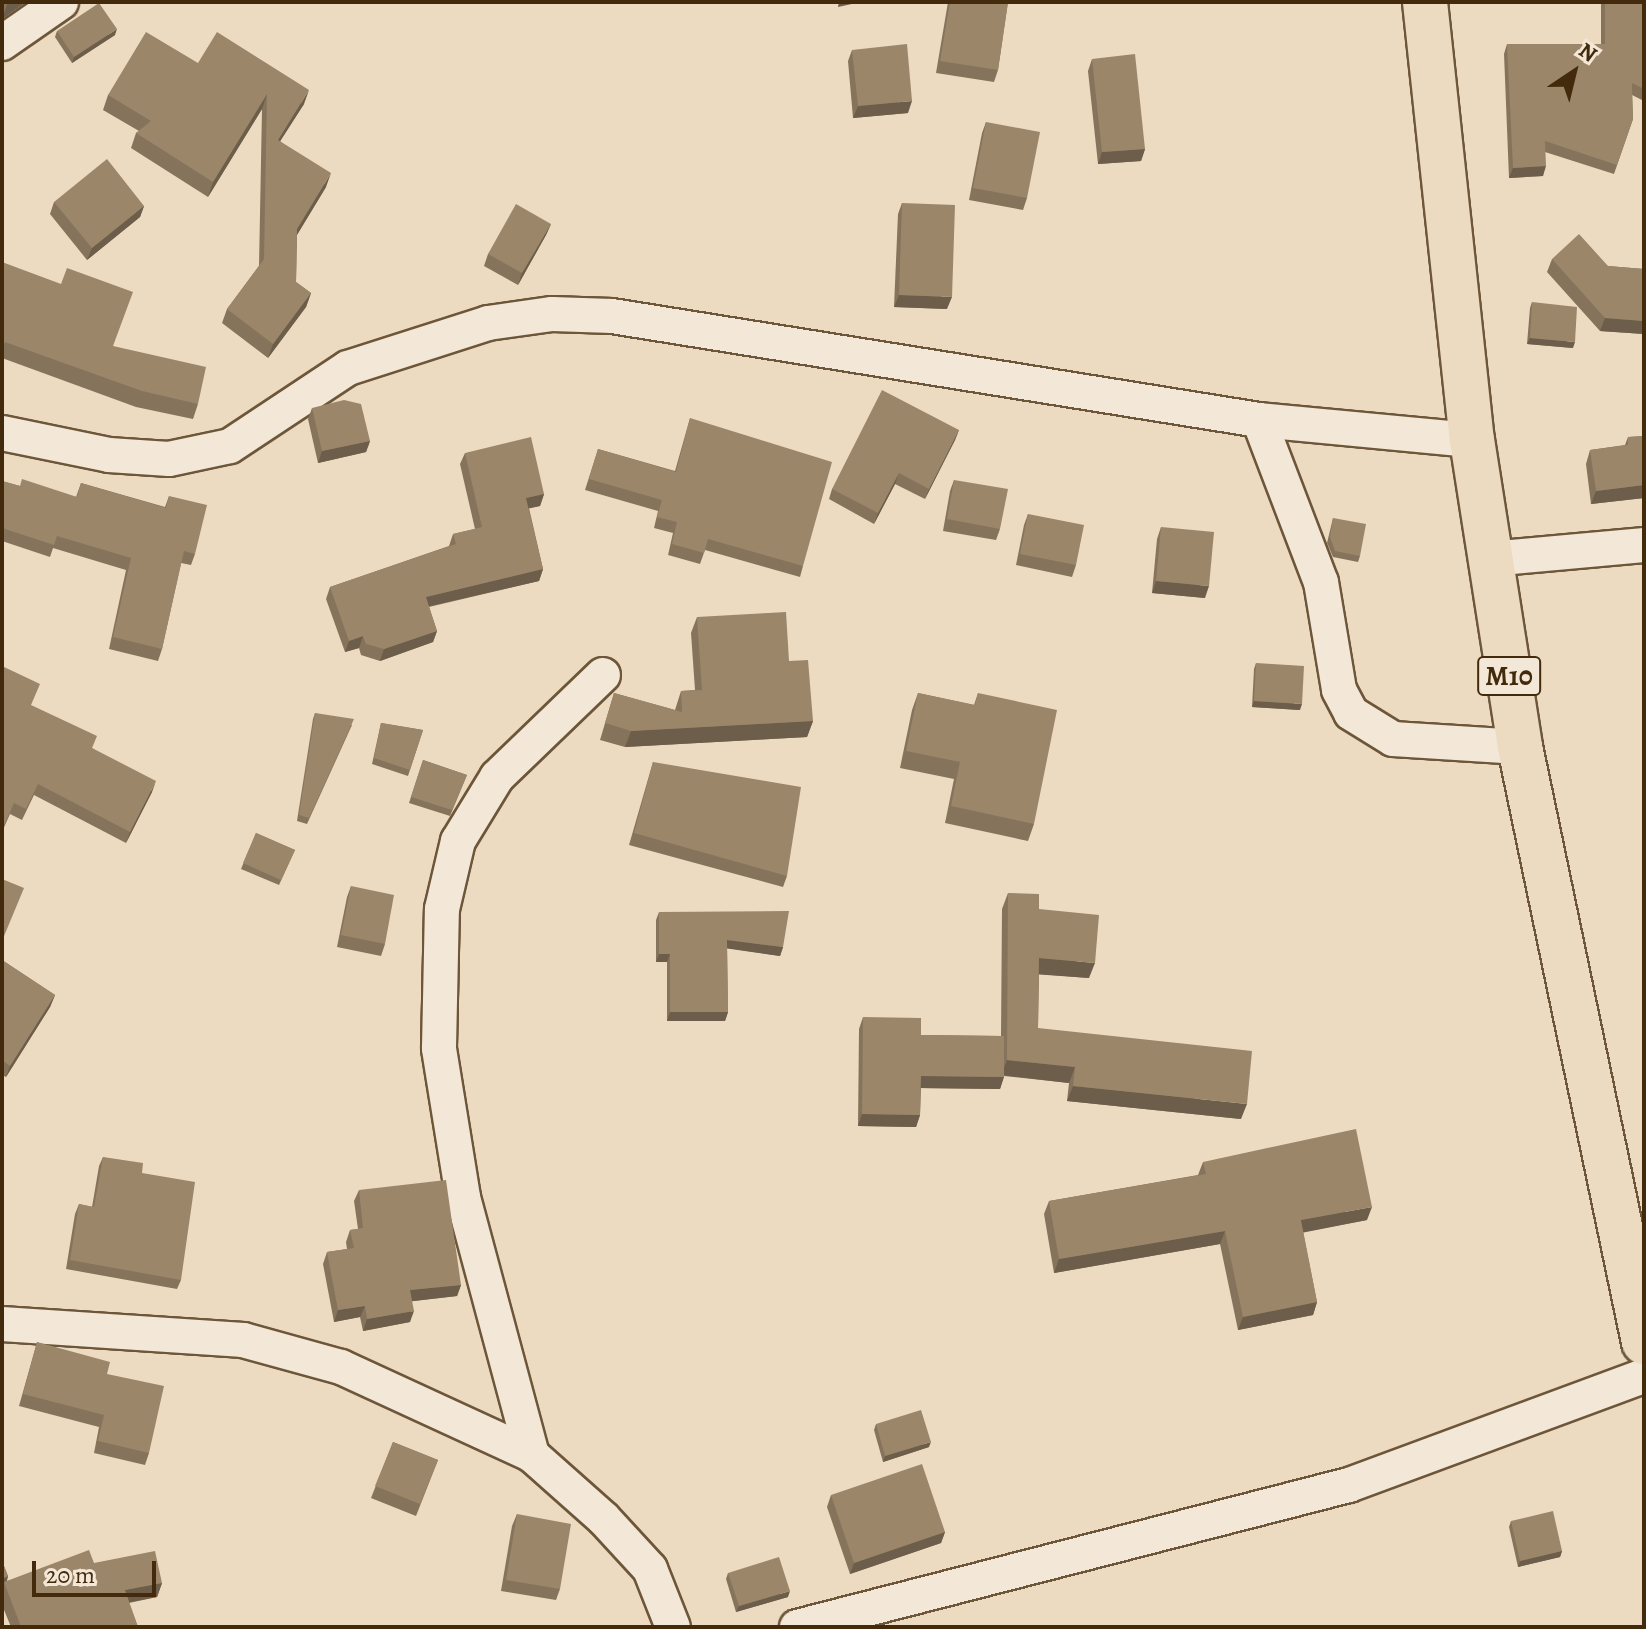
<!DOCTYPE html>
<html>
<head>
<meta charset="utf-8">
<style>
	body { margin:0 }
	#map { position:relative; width:1646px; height:1629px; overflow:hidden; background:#ecdbc1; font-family:Alegreya,serif }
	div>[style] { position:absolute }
	.roads { filter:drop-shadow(2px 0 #6d5639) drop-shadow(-2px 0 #6d5639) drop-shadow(0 2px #6d5639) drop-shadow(0 -2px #6d5639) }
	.street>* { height:34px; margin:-17px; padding:0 17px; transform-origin:17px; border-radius:17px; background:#f3e8d7 }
	.highway>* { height:44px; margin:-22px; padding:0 22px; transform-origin:22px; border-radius:22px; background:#ecdbc1 }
	.wall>* { inset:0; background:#85735b }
	.shaded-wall>* { inset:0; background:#6c5e4a }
	.building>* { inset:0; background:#9b866a }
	span { translate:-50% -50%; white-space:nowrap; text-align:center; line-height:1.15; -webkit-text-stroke:8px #f3e8d7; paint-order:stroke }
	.shield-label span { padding:2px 6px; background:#f3e8d7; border:2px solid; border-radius:6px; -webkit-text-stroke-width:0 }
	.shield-label { font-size:28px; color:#432a0c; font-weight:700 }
	.frame { position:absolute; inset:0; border:4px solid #432a0c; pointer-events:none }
	.north { position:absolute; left:1534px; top:32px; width:80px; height:80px; -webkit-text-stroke:6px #f3e8d7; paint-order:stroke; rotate:35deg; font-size:22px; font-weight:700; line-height:32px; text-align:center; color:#432a0c }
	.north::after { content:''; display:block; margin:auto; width:28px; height:36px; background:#432a0c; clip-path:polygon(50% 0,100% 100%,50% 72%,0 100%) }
	.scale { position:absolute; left:32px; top:1561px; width:124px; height:36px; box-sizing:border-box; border:4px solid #432a0c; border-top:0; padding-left:10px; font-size:24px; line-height:28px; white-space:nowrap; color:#432a0c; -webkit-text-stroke:6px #f3e8d7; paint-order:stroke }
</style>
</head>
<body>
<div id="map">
	<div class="roads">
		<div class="street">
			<div style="left:2px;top:43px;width:72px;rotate:-34.8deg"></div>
			<div style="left:1259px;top:420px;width:173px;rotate:69.1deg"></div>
			<div style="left:1321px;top:582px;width:109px;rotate:80.5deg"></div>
			<div style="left:1339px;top:690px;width:26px;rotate:62deg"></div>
			<div style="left:1351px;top:713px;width:49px;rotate:31.8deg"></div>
			<div style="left:1393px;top:739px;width:127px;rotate:3.6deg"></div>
			<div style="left:2px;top:433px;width:109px;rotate:11.6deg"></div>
			<div style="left:109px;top:455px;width:60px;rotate:3.8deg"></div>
			<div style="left:169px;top:459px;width:62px;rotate:-12deg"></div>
			<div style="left:230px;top:446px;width:141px;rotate:-33.5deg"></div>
			<div style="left:348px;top:368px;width:147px;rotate:-17.8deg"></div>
			<div style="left:488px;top:323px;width:65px;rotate:-8deg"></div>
			<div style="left:552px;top:314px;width:60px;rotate:1.9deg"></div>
			<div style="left:612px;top:316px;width:655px;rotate:9.13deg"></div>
			<div style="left:1259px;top:420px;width:214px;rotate:5.4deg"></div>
			<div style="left:1490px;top:559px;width:155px;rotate:-5.2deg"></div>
			<div style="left:2px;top:1324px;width:242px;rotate:3.8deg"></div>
			<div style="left:243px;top:1340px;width:102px;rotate:15.4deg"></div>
			<div style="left:341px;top:1367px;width:210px;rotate:24.7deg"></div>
			<div style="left:532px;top:1455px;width:96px;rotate:41.6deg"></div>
			<div style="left:604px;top:1519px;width:68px;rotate:47.4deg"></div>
			<div style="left:650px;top:1569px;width:62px;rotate:68.4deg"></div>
			<div style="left:532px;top:1455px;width:267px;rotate:-105deg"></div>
			<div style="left:463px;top:1197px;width:151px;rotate:-99.2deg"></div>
			<div style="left:439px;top:1048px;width:139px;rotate:-88.8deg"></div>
			<div style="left:442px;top:909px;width:70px;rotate:-76.8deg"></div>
			<div style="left:458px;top:841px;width:75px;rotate:-58.6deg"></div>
			<div style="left:497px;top:777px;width:147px;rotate:-43.9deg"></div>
			<div style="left:797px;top:1627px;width:570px;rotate:-14.43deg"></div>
			<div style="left:1349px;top:1485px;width:314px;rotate:-20.3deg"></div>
		</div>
		<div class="highway">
			<div style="left:1425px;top:2px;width:441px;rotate:83.9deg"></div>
			<div style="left:1472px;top:440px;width:311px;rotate:81.1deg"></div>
			<div style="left:1520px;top:747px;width:608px;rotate:78.23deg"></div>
		</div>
	</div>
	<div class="wall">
		<div style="clip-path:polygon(2px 2px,26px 2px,2px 19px)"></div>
		<div style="clip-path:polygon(948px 2px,1008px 2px,998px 70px,994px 82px,936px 73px)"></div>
		<div style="clip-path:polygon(1601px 2px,1644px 2px,1644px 101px,1632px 95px,1633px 119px,1614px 174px,1545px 152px,1543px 176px,1509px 178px,1504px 54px,1507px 44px,1601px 44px)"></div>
		<div style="clip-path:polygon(57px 31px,115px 35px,72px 63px,55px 37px)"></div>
		<div style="clip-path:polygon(852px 50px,908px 113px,853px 118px,848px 61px)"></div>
		<div style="clip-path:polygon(1092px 59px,1145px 149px,1141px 161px,1098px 164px,1088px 71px)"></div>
		<div style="clip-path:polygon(198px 63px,304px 104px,280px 141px,326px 187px,297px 235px,296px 282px,311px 293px,306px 307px,268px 358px,222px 323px,227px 309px,259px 266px,262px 109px,208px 197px,131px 148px,136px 133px,139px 131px,103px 110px,108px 95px)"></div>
		<div style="clip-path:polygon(986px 122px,1027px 198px,1023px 210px,969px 200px,982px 133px)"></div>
		<div style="clip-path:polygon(54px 202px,144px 206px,140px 217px,87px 260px,50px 214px)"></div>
		<div style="clip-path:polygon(902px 203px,947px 309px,894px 307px,898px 214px)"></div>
		<div style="clip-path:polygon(551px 224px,546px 235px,518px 285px,484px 266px,488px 254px)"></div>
		<div style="clip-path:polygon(1552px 259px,1608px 266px,1644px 269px,1644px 334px,1600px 331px,1547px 272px)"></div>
		<div style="clip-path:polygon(2px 262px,113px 346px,198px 404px,193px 419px,136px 407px,2px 358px)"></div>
		<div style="clip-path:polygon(1532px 302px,1573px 348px,1527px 344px,1530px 308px)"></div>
		<div style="clip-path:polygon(312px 408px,370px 441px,366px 452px,318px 463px,308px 419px)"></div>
		<div style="clip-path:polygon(690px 418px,803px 566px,800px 577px,705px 550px,700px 564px,668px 555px,673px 533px,654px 528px,658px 511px,585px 490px,598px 449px,675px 471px)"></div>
		<div style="clip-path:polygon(959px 430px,955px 440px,925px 499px,895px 484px,874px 524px,829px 499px,832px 489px)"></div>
		<div style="clip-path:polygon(1644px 436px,1644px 498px,1591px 504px,1586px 464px,1590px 450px,1625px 445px,1628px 437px)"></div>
		<div style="clip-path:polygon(465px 453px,544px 494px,540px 506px,529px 508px,543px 569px,539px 581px,429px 607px,437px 631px,433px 642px,380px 661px,361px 655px,359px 648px,345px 652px,326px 599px,330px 587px,449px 546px,453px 534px,475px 529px,460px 464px)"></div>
		<div style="clip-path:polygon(954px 480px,1000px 529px,996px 540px,943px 531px,950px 491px)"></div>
		<div style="clip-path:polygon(2px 481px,20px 486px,76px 497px,81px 483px,165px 507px,169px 496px,195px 554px,191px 565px,181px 563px,162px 649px,158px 661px,109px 649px,126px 570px,53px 548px,50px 557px,2px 541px)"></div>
		<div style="clip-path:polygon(1028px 514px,1076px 565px,1072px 577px,1016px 565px,1024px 525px)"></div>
		<div style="clip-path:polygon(1333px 518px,1360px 556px,1358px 562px,1333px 557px,1327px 543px)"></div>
		<div style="clip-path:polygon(1161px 527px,1205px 598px,1152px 593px,1157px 539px)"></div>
		<div style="clip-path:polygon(697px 617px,789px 661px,813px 721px,807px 737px,625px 747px,600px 740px,614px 693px,675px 710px,681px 691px,695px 690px,691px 633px)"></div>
		<div style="clip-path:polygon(1256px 663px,1300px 710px,1252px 707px,1254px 669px)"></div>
		<div style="clip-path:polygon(2px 666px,31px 706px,92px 748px,152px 792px,126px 843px,34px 795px,22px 820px,10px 814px,2px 832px)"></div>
		<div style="clip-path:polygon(918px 693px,974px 705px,978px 693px,1034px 824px,1028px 841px,945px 823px,954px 779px,900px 768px,912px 710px)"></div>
		<div style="clip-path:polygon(315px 713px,352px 725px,307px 824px,297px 821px,313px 719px)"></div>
		<div style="clip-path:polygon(381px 723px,423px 730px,408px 776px,372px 764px)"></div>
		<div style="clip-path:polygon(423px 760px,467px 775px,450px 816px,409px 803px)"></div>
		<div style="clip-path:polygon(653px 762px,787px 876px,783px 887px,629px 845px)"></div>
		<div style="clip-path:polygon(256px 833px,295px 850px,279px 885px,241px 869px)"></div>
		<div style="clip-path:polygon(351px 886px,385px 944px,381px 956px,337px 947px,347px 897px)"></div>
		<div style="clip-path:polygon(1008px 893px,1039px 909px,1089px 978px,1039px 974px,1038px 1028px,1241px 1119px,1067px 1101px,1069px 1083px,1004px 1076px,1000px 1089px,921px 1088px,920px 1115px,916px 1127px,858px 1126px,859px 1029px,863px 1017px,921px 1035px,1001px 1036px,1002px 909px)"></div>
		<div style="clip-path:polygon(659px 912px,783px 947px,780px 956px,727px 948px,728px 1012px,725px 1021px,667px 1021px,667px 962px,656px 962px,656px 920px)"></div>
		<div style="clip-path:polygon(2px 960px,55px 995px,50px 1007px,6px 1077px,2px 1075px)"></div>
		<div style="clip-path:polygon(103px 1157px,142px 1173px,181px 1280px,177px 1289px,66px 1269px,75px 1214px,79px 1204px,92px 1207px,99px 1166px)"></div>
		<div style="clip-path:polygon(1203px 1162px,1367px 1220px,1303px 1232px,1317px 1302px,1313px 1315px,1238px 1330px,1220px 1244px,1054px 1273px,1044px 1214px,1049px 1201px,1198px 1175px)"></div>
		<div style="clip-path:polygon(359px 1190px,461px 1285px,457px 1296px,412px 1301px,410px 1322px,363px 1331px,360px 1317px,334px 1322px,323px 1264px,327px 1252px,347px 1249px,346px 1242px,350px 1230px,358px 1229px,354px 1201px)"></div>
		<div style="clip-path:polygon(37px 1342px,107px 1374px,149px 1453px,145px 1465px,94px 1453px,99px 1427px,19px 1406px)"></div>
		<div style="clip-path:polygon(876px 1424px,929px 1447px,883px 1462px,874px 1430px)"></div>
		<div style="clip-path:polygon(393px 1442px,438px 1460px,416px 1516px,371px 1498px)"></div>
		<div style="clip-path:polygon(831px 1495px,945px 1532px,941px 1543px,850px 1574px,827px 1507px)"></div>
		<div style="clip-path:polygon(517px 1514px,560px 1589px,556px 1600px,501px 1591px,512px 1526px)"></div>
		<div style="clip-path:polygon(1511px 1521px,1562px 1551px,1560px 1557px,1518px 1567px,1509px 1527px)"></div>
		<div style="clip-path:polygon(2px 1561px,8px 1576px,7px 1581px,94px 1563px,162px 1583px,157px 1597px,129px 1603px,138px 1627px,11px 1627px,2px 1605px)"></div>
		<div style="clip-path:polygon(728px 1573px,788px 1597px,736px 1612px,726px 1579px)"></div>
	</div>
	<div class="shaded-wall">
		<div style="clip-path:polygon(8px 2px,26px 2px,2px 19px)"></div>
		<div style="clip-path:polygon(839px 2px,861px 2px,838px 7px)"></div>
		<div style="clip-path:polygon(117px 29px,115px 35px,72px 63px,74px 57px)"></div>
		<div style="clip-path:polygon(309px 90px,304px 104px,272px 154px,278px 140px)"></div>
		<div style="clip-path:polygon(267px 94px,262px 109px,208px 197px,213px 182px)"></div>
		<div style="clip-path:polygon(912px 101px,908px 113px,853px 118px,858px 106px)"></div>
		<div style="clip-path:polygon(1145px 149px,1141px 161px,1098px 164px,1102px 152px)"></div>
		<div style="clip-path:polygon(1546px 166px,1543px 176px,1509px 178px,1513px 168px)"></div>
		<div style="clip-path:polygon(331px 173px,326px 187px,292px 243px,297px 229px)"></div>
		<div style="clip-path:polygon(144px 206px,140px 217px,87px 260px,92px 248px)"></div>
		<div style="clip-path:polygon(551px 224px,546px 235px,518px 285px,522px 273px)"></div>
		<div style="clip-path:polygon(311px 293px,306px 307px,268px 358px,273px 344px)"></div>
		<div style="clip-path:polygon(899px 295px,952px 297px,947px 309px,894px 307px)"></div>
		<div style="clip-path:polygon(1605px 318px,1644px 321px,1644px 334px,1600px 331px)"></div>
		<div style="clip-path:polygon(1530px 338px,1575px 342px,1573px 348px,1527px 344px)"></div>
		<div style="clip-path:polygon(959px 430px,955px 440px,925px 499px,929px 489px)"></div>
		<div style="clip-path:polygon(370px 441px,366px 452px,318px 463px,322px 451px)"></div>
		<div style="clip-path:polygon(899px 473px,895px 484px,874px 524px,878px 513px)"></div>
		<div style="clip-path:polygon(1644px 485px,1644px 498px,1591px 504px,1596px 491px)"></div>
		<div style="clip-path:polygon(544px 494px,540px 506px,522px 510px,526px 498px)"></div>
		<div style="clip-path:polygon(543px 569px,539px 581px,421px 608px,426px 597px)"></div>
		<div style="clip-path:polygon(1156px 581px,1209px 586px,1205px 598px,1152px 593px)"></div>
		<div style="clip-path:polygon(437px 631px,433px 642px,380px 661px,384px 649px)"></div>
		<div style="clip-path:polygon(363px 636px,359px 648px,345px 652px,349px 641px)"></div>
		<div style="clip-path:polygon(1254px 701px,1302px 704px,1300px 710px,1252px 707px)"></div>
		<div style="clip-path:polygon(813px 721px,807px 737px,625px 747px,631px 731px)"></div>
		<div style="clip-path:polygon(156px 781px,152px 792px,126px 843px,130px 832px)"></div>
		<div style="clip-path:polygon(727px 940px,783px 947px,780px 956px,724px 948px)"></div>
		<div style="clip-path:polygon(659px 954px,670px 954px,667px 962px,656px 962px)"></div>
		<div style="clip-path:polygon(1039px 958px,1095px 963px,1089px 978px,1033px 974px)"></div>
		<div style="clip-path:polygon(55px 995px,50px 1007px,6px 1077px,10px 1066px)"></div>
		<div style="clip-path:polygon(670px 1012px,728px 1012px,725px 1021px,667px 1021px)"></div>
		<div style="clip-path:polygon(1007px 1060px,1075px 1067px,1069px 1083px,1001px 1075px)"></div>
		<div style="clip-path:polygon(921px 1076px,1004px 1077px,1000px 1089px,916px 1088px)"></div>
		<div style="clip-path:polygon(1073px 1086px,1247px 1104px,1241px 1119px,1067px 1101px)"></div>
		<div style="clip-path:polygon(862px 1114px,920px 1115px,916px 1127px,858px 1126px)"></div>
		<div style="clip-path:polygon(1372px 1207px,1367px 1220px,1296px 1234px,1301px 1220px)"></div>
		<div style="clip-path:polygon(1225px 1231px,1220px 1244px,1054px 1273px,1059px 1259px)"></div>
		<div style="clip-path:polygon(461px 1285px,457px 1296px,406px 1302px,410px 1290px)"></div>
		<div style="clip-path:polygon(1317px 1302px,1313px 1315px,1238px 1330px,1243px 1317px)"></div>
		<div style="clip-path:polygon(365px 1306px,360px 1317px,334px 1322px,338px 1310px)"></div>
		<div style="clip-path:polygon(414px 1311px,410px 1322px,363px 1331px,367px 1319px)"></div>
		<div style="clip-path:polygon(931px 1442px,929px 1447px,883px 1462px,885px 1456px)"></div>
		<div style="clip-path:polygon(945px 1532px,941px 1543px,850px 1574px,854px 1563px)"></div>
		<div style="clip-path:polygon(1562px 1551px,1560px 1557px,1518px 1567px,1520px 1561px)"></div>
		<div style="clip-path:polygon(8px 1576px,5px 1585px,4px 1582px,2px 1587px,2px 1579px)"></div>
		<div style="clip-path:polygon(162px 1583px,157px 1597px,120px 1604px,125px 1590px)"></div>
		<div style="clip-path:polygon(790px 1591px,788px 1597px,736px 1612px,739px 1606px)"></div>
	</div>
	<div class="building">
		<div style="clip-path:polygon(950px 2px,1008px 2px,998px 70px,940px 61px)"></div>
		<div style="clip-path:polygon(1605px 2px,1644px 2px,1644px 89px,1632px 83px,1633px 119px,1617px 165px,1545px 141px,1546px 166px,1513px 168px,1507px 44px,1605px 44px)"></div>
		<div style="clip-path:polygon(99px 3px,117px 29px,74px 57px,57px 31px)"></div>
		<div style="clip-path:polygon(146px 32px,198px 63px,217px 32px,309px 90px,278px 140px,331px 173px,297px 229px,296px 282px,311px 293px,273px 344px,227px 309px,264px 259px,267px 94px,213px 182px,136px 133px,151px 121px,108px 95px)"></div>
		<div style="clip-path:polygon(907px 44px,912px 101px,858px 106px,852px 50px)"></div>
		<div style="clip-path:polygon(1135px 54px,1145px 149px,1102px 152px,1092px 59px)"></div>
		<div style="clip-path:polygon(986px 122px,1040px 132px,1027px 198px,973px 188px)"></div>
		<div style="clip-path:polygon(107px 159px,144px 206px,92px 248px,54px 202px)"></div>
		<div style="clip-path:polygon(902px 203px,955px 205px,952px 297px,899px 295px)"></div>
		<div style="clip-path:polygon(516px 204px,551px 224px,522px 273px,488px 254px)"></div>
		<div style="clip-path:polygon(1579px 234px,1608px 266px,1644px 269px,1644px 321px,1605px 318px,1552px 259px)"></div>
		<div style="clip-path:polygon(2px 262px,61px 284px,67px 268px,133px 292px,113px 346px,206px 367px,198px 404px,142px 391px,5px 342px,2px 351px)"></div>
		<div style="clip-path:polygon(1532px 302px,1577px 307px,1575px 342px,1530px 338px)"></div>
		<div style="clip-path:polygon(882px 390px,959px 430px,929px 489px,899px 473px,878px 513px,832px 489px)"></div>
		<div style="clip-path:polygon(344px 400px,361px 404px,370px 441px,322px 451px,312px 408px)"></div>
		<div style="clip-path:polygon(690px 418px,832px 462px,803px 566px,708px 539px,704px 553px,672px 544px,677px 522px,657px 517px,662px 500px,589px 479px,598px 449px,676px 472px)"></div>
		<div style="clip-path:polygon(1644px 436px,1644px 485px,1596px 491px,1590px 450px,1628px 445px,1628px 437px)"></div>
		<div style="clip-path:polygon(531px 437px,544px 494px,526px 498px,543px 569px,426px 597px,437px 631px,384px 649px,366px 644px,363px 636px,349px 641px,330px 587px,456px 544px,453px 534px,482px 527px,465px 453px)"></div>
		<div style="clip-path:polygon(22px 479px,77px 497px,81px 483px,166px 508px,169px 496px,207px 505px,195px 554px,184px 551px,162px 649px,113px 637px,131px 558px,57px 536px,54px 545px,2px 528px,2px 481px,20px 486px)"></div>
		<div style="clip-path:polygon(954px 480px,1008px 489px,1000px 529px,947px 519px)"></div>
		<div style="clip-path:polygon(1028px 514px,1084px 525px,1076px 565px,1020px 554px)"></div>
		<div style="clip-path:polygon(1333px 518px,1366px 524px,1360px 556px,1335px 551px,1330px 537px)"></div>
		<div style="clip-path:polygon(1161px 527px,1214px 532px,1209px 586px,1156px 581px)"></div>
		<div style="clip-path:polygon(786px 612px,789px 661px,808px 660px,813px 721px,631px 731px,605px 723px,614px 693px,682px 712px,681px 691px,702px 690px,697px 617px)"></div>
		<div style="clip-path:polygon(1256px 663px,1304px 666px,1302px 704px,1254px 701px)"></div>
		<div style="clip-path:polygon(2px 666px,40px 684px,31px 705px,97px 736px,92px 748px,156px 781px,130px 832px,38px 784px,26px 809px,14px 803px,2px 830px)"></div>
		<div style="clip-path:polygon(918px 693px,975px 705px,978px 693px,1057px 710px,1034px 824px,951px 806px,960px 762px,906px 751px)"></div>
		<div style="clip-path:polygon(315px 713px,354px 719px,309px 818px,299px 815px)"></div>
		<div style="clip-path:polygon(381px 723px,423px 730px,410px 770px,374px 758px)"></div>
		<div style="clip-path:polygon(423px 760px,467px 775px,452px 810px,411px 797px)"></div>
		<div style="clip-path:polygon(653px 762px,801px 787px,787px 876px,634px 833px)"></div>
		<div style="clip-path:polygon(256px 833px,295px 850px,281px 880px,243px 863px)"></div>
		<div style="clip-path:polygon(2px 879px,24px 888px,2px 941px)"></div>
		<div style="clip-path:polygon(351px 886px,394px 895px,385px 944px,341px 935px)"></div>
		<div style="clip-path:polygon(1008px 893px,1039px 894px,1039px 909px,1099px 915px,1095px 963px,1039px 958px,1038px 1028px,1252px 1051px,1247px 1104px,1073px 1086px,1075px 1067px,1007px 1060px)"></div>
		<div style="clip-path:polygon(789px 911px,783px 947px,727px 940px,728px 1012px,670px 1012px,670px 954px,659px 954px,659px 912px)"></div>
		<div style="clip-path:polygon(2px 960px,55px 995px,10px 1066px,2px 1060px)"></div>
		<div style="clip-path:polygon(863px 1017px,921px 1018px,921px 1035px,1004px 1036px,1004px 1077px,921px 1076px,920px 1115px,862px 1114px)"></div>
		<div style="clip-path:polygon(1356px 1129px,1372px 1207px,1301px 1220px,1317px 1302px,1243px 1317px,1225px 1231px,1059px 1259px,1049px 1201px,1206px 1174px,1203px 1162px)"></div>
		<div style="clip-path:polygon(103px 1157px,143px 1163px,142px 1173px,195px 1182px,181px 1280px,70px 1260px,79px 1204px,94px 1207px)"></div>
		<div style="clip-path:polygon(446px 1180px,461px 1285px,410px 1290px,414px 1311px,367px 1319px,365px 1306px,338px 1310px,327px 1252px,354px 1248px,350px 1230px,363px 1228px,359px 1190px)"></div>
		<div style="clip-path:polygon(37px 1342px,110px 1362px,107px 1374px,164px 1386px,149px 1453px,98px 1441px,104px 1415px,23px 1394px)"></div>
		<div style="clip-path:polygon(921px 1410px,931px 1442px,885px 1456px,876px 1424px)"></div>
		<div style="clip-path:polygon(393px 1442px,438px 1460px,420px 1504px,375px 1486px)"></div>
		<div style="clip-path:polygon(922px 1464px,945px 1532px,854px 1563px,831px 1495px)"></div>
		<div style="clip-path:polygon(1553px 1511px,1562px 1551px,1520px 1561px,1511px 1521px)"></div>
		<div style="clip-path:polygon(517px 1514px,571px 1524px,560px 1589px,506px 1580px)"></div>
		<div style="clip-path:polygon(89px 1550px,94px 1563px,155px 1551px,162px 1583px,125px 1590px,138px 1627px,21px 1627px,4px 1582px)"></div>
		<div style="clip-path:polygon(779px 1557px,790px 1591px,739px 1606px,728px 1573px)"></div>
		<div style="clip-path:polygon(2px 1561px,8px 1576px,2px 1579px)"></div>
	</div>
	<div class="shield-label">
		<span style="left:1509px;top:676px">M10</span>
	</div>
	<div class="frame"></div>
	<div class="north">N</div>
	<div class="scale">20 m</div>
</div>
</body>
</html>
